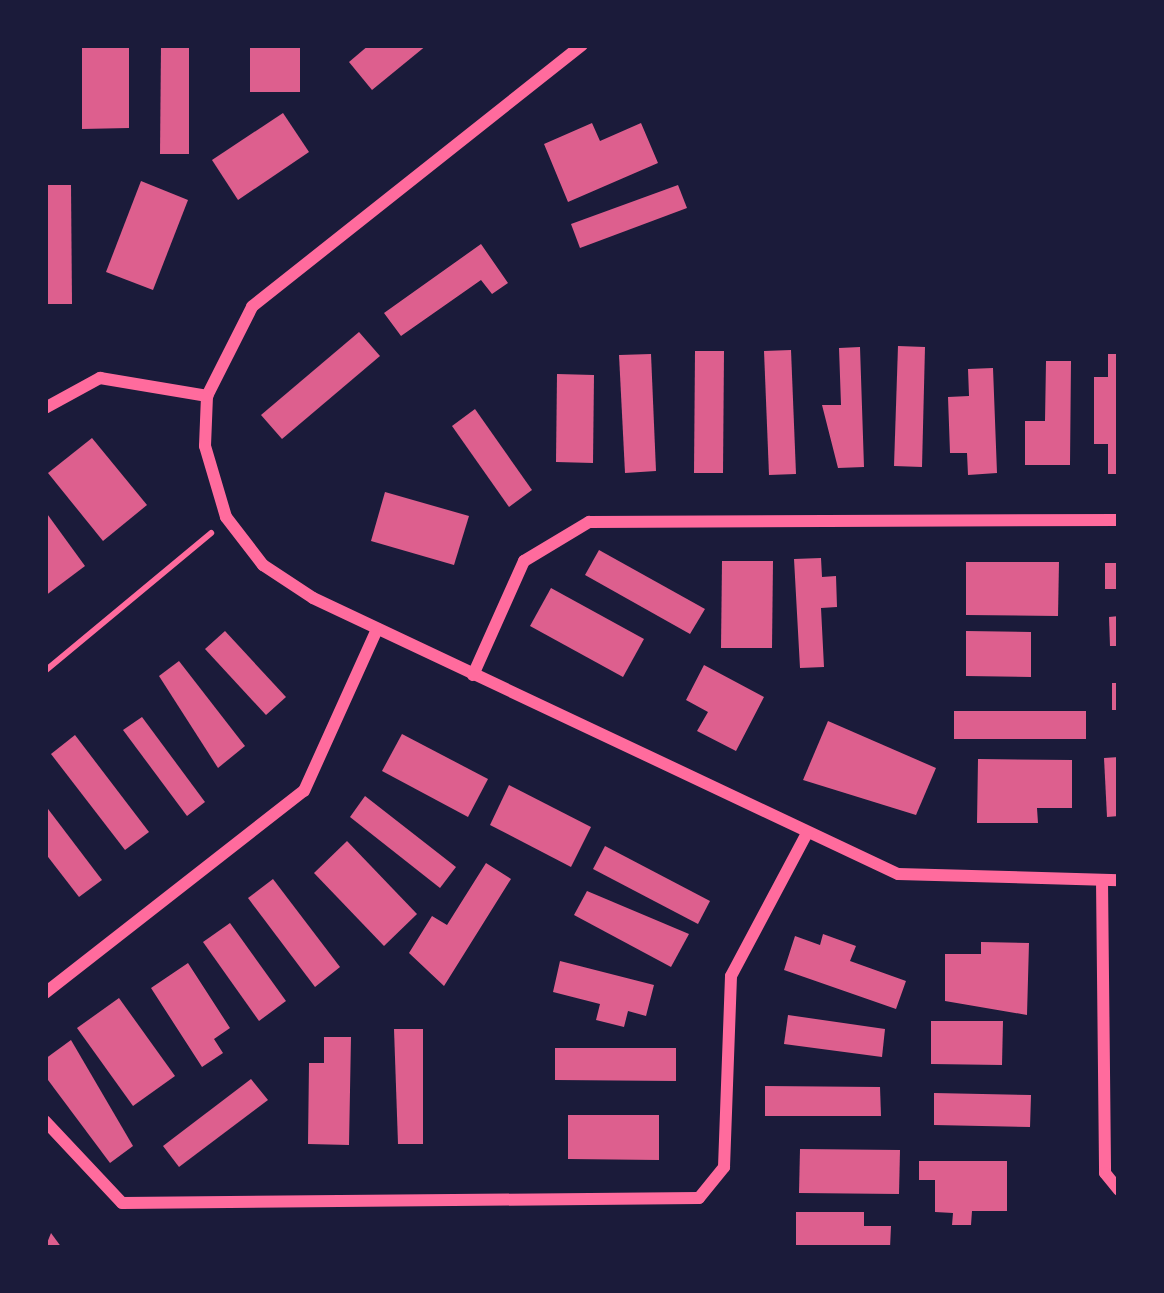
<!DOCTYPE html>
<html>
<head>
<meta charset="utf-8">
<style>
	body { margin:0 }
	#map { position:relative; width:1164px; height:1293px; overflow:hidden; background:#1b1b3a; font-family:"Noto Sans",sans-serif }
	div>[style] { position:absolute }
	.building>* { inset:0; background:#dd5f8e }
	.path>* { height:6px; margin:-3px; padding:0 3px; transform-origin:3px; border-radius:3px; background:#ff6b9d }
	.minor>* { height:12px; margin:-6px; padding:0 6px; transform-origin:6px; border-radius:6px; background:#ff6b9d }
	span { translate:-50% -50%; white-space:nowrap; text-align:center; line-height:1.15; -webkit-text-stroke:9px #1b1b3a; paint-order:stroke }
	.frame { position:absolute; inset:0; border:48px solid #1b1b3a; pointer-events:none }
</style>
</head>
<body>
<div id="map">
	<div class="building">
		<div style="clip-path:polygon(82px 45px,129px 45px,129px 128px,82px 129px)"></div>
		<div style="clip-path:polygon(161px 45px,189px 45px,189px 154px,160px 154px)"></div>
		<div style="clip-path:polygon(250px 45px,300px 45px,300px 92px,250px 92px)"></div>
		<div style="clip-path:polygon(369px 45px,427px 45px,372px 90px,349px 62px)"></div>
		<div style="clip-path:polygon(283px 113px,309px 152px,238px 200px,212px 160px)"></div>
		<div style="clip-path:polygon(592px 123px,600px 141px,641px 123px,658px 163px,568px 202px,544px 144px)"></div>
		<div style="clip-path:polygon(141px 181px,188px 200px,153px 290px,106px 272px)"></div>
		<div style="clip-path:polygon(45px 185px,71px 185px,72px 304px,46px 304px)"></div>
		<div style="clip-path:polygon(678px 185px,687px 208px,580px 248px,571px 224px)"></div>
		<div style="clip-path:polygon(481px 244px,508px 283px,492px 294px,481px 280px,401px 336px,384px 313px)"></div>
		<div style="clip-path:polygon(359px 332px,380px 356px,282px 439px,261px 415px)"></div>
		<div style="clip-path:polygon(898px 346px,925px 347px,922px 467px,894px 466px)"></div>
		<div style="clip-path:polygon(860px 347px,864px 467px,838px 468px,822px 405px,841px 405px,839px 348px)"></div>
		<div style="clip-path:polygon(791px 350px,796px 474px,769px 475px,764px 351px)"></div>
		<div style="clip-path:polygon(695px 351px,724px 351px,723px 473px,694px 473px)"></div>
		<div style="clip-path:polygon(651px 354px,656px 471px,625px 473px,619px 355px)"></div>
		<div style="clip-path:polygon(1108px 354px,1119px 354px,1119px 474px,1108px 474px,1108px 444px,1094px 444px,1094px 377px,1108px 377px)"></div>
		<div style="clip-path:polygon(1046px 361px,1071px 361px,1070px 465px,1025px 465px,1025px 421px,1045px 421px)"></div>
		<div style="clip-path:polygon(993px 368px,997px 473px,968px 475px,967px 453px,950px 453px,948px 397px,969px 396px,968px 369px)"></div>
		<div style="clip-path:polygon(557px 374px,594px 375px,593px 463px,556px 462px)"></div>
		<div style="clip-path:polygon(475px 409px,532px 490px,509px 507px,452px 426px)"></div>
		<div style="clip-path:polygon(92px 438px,147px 505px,103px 541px,48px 473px)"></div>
		<div style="clip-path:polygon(385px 492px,469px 516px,454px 565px,371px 541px)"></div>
		<div style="clip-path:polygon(45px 511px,85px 566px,45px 596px)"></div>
		<div style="clip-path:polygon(599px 550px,705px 609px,690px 634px,585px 575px)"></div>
		<div style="clip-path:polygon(821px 558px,822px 577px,836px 576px,837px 607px,821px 608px,824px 667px,800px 668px,794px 559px)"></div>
		<div style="clip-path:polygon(722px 561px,773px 561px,772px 648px,721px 648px)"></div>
		<div style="clip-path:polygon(966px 562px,1059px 562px,1058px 616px,966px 615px)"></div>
		<div style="clip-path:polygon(1105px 563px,1119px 563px,1119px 589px,1105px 589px)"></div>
		<div style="clip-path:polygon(551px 588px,644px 639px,623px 677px,530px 626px)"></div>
		<div style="clip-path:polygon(1119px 616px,1119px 646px,1110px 646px,1109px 617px)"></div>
		<div style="clip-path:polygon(225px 631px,286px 697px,266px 715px,205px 649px)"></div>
		<div style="clip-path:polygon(966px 631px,1031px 632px,1031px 677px,966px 676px)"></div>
		<div style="clip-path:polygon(179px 661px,245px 746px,218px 768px,159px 676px)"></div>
		<div style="clip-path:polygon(704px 665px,764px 697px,736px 751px,697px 731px,708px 712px,686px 700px)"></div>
		<div style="clip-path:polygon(1112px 683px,1119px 683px,1119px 710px,1112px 710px)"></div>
		<div style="clip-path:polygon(954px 711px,1086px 711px,1086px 739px,954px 739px)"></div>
		<div style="clip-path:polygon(142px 717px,205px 802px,187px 816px,123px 730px)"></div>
		<div style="clip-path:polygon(828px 721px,936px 768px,916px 815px,803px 780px)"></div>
		<div style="clip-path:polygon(402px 734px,488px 779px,468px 817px,382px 771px)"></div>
		<div style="clip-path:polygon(75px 735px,149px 832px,125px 850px,51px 754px)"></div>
		<div style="clip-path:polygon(1119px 757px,1119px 816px,1107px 817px,1104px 758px)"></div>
		<div style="clip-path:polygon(978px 759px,1072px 760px,1072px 808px,1037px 808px,1038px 823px,977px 823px)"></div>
		<div style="clip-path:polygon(509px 785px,591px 827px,571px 867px,490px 825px)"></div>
		<div style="clip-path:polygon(365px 796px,456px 867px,440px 888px,350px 817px)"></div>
		<div style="clip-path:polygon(45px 805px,102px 880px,79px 897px,45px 853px)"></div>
		<div style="clip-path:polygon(347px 841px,417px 914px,384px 946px,314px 873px)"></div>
		<div style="clip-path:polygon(605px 846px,710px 901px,698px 924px,593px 869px)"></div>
		<div style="clip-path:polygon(486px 863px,511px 879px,444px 986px,409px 953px,432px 916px,447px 925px)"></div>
		<div style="clip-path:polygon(273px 879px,340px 967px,315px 987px,248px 898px)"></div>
		<div style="clip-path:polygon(587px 891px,689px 934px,671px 967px,574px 915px)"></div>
		<div style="clip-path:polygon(230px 923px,286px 1001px,259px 1021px,203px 942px)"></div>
		<div style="clip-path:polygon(823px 934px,856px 946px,850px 961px,906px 981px,896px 1009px,784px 970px,795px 936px,820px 945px)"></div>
		<div style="clip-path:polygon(981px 942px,1029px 943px,1027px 1015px,945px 1001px,945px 954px,981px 954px)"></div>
		<div style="clip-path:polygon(560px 961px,654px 985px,646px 1016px,628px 1011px,624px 1027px,596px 1020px,600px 1004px,553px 992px)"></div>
		<div style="clip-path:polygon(188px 963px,230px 1028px,214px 1039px,223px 1053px,202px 1067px,151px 988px)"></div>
		<div style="clip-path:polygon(119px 998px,175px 1076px,133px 1106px,77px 1028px)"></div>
		<div style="clip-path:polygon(788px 1015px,885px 1029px,882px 1057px,784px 1044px)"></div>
		<div style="clip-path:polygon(931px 1021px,1003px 1021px,1002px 1065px,931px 1064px)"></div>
		<div style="clip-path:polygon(394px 1029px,423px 1029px,423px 1144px,398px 1144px)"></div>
		<div style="clip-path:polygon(324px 1037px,351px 1037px,349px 1145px,308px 1144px,309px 1063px,324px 1063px)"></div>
		<div style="clip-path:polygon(71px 1040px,133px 1146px,110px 1163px,45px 1076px,45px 1059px)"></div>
		<div style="clip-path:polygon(555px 1048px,676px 1048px,676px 1081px,555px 1080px)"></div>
		<div style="clip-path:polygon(251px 1079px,268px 1100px,179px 1167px,163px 1146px)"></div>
		<div style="clip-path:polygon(765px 1086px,880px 1087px,881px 1116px,765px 1116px)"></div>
		<div style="clip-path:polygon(934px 1093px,1031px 1095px,1030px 1127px,934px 1125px)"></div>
		<div style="clip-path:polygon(568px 1115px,659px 1115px,659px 1160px,568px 1159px)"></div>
		<div style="clip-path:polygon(800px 1149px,900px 1150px,899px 1194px,799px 1193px)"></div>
		<div style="clip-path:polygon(919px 1161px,1007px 1161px,1007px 1211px,972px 1211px,971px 1225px,952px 1225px,953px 1213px,935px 1212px,935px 1180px,919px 1180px)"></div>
		<div style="clip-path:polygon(796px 1212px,864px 1212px,864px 1226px,891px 1226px,890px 1248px,796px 1248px)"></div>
		<div style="clip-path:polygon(51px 1233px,62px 1248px,45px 1248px)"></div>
	</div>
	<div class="path">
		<div style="left:45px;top:671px;width:216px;rotate:-39.7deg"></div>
	</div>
	<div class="minor">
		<div style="left:582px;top:45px;width:421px;rotate:141.6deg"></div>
		<div style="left:252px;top:307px;width:100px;rotate:116.8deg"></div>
		<div style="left:207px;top:396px;width:50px;rotate:92.3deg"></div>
		<div style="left:205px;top:446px;width:74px;rotate:73.5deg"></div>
		<div style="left:226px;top:517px;width:61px;rotate:52.4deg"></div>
		<div style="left:263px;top:565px;width:60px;rotate:33.4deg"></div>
		<div style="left:313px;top:598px;width:647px;rotate:25.26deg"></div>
		<div style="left:898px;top:874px;width:221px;rotate:1.6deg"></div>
		<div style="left:45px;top:408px;width:63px;rotate:-28.6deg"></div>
		<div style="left:100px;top:378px;width:109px;rotate:9.5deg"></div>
		<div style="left:473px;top:675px;width:125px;rotate:-65.9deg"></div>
		<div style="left:524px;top:561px;width:76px;rotate:-31deg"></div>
		<div style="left:589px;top:522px;width:530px;rotate:-0.22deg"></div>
		<div style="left:1102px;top:880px;width:293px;rotate:89.4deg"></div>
		<div style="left:1105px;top:1173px;width:22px;rotate:51deg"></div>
		<div style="left:45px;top:993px;width:328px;rotate:-38deg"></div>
		<div style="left:304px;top:791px;width:178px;rotate:-65.7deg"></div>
		<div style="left:45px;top:1121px;width:112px;rotate:46.8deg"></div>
		<div style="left:122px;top:1203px;width:577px;rotate:-0.5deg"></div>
		<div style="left:699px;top:1198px;width:40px;rotate:-51deg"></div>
		<div style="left:724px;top:1167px;width:191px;rotate:-87.9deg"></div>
		<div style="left:731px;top:976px;width:162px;rotate:-62deg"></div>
	</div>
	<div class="frame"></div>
</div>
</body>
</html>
